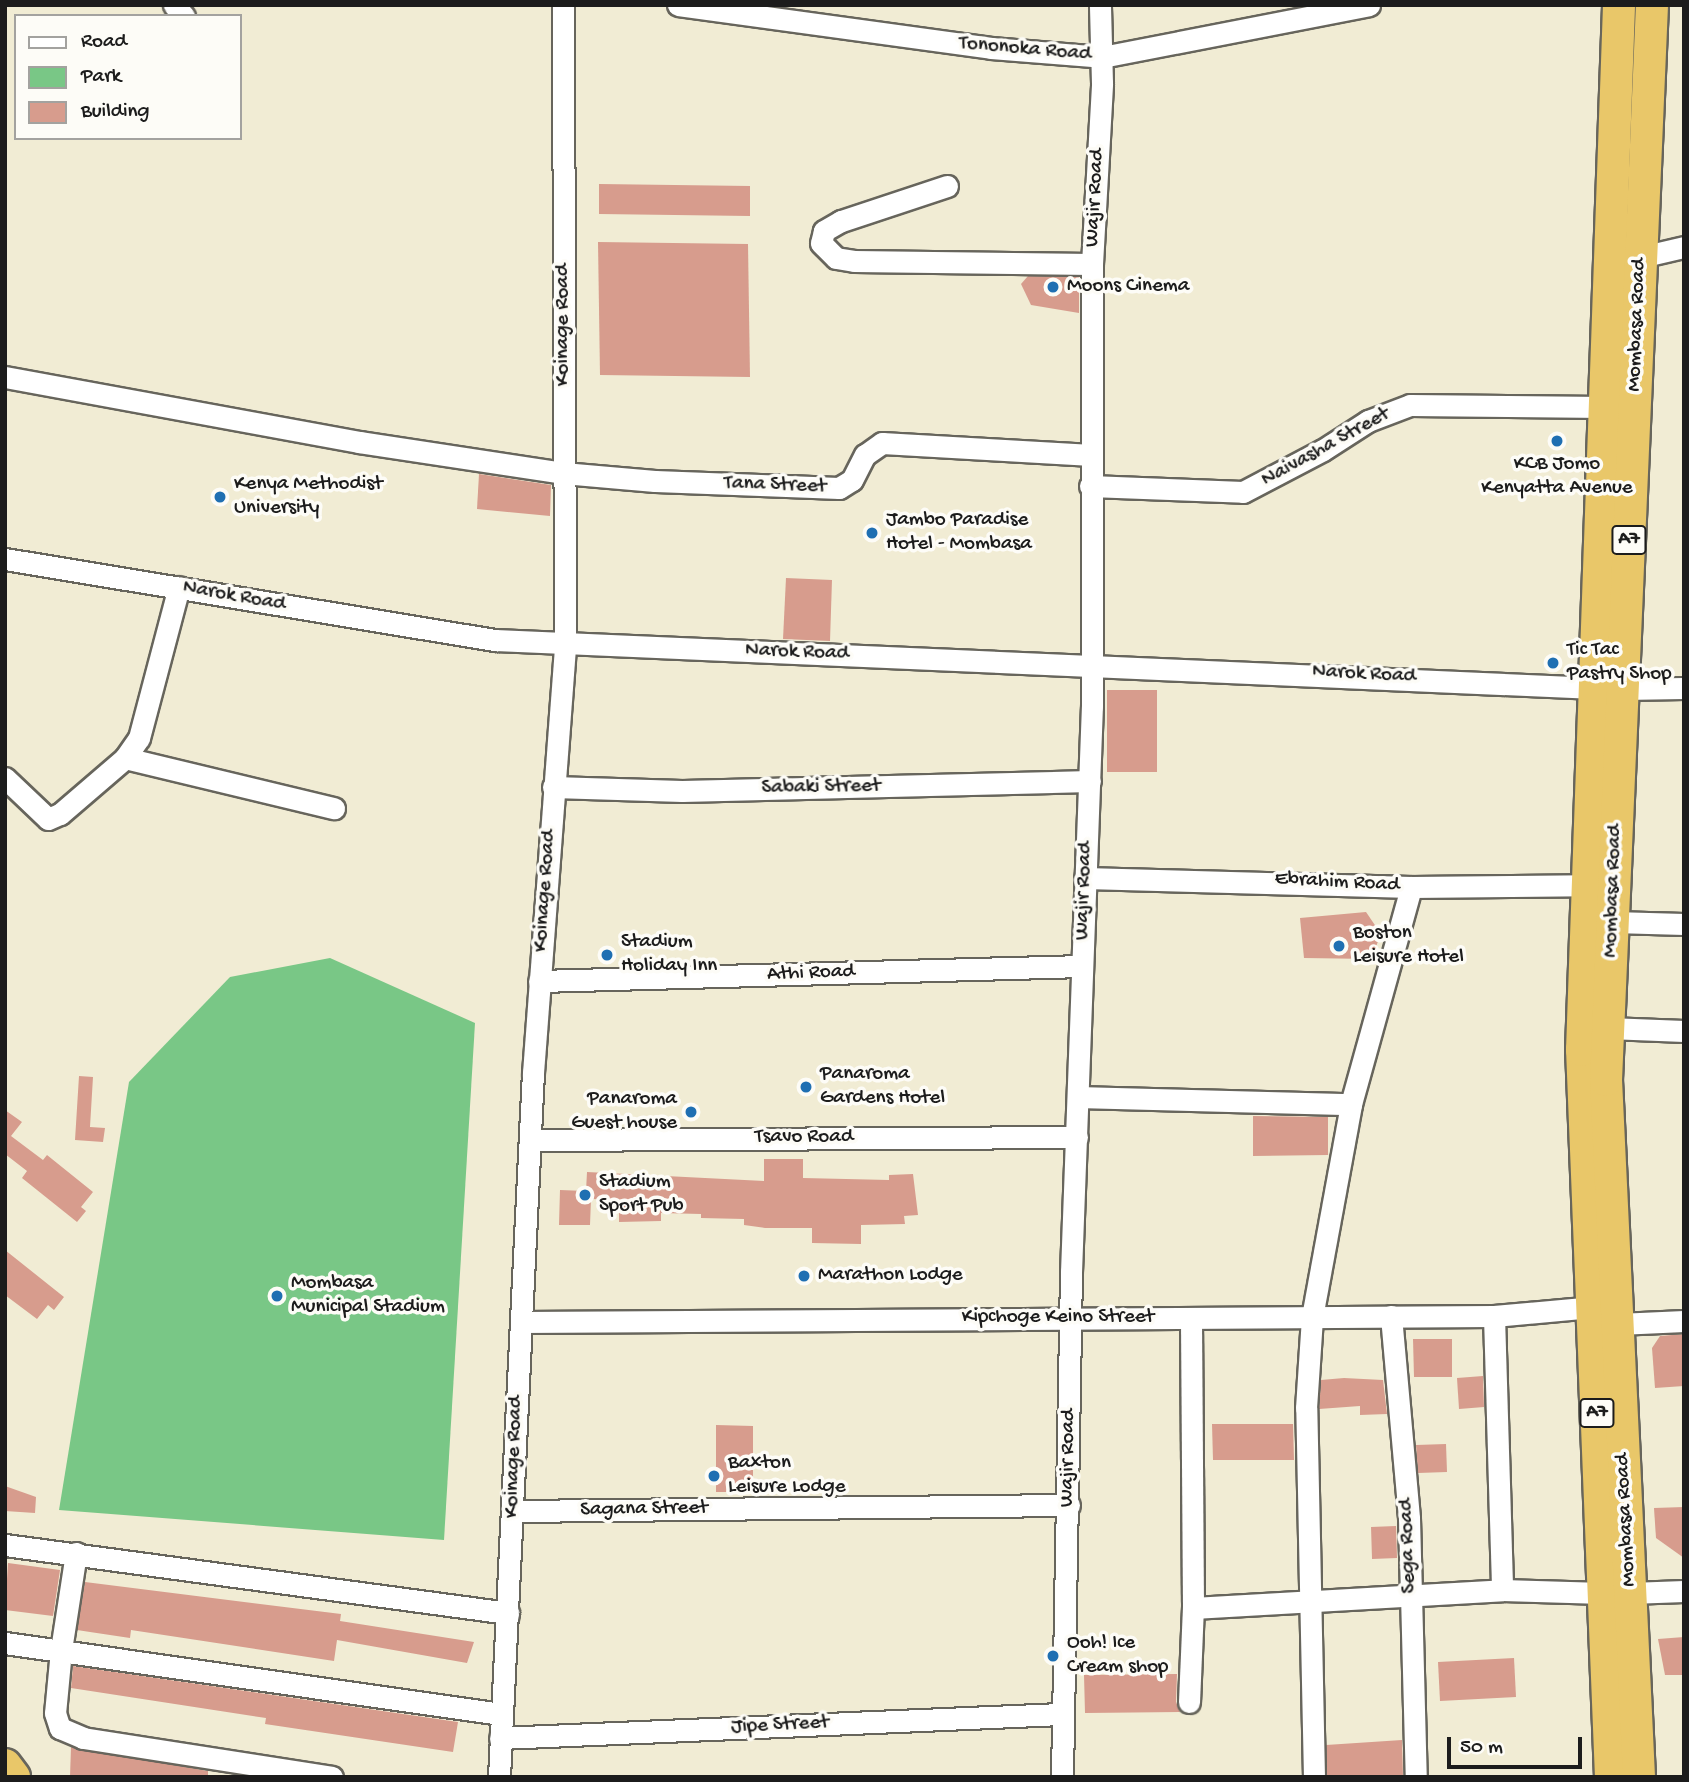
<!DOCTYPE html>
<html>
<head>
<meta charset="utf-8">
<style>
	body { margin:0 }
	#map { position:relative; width:1689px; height:1782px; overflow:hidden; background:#f1ecd4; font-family:"Gochi Hand",sans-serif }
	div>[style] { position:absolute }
	.green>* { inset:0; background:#79c786 }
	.building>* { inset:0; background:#d79c8d }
	.roads { filter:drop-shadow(2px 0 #67655c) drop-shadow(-2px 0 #67655c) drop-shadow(0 2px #67655c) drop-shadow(0 -2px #67655c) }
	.minor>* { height:21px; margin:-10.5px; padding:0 10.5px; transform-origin:10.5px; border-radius:10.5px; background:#fff }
	.highway>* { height:32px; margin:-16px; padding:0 16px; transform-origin:16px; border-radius:16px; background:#e9c769 }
	.dots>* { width:19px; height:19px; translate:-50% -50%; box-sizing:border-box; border:4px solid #fdfcf7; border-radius:50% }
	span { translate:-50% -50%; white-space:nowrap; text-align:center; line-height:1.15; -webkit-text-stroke:7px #fdfcf7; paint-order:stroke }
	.shield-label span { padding:2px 5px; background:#fdfcf7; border:2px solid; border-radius:5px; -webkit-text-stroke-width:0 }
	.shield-label { font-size:19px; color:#1c1c1c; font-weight:700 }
	.street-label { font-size:21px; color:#1c1c1c }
	.poi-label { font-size:21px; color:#1c1c1c }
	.left { translate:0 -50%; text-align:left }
	.right { translate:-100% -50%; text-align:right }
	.frame { position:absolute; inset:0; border:7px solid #1c1c1c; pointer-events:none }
	.legend { position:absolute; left:14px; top:14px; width:228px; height:126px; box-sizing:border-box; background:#fdfcf7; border:2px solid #a3a29f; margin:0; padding:9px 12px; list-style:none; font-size:21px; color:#1c1c1c }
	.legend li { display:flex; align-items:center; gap:14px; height:35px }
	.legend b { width:35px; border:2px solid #a3a29f }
	.scale { position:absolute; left:1447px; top:1737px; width:135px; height:32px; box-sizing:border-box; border:4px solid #1c1c1c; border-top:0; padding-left:9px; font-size:21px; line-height:24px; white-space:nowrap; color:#1c1c1c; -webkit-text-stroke:5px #fdfcf7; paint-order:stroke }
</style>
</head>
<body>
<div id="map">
	<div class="green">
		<div style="clip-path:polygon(330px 958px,475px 1023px,444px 1540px,59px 1510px,129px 1082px,230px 977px)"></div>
	</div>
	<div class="building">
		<div style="clip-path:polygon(599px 184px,750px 186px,750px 216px,599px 214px)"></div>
		<div style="clip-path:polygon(598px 242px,748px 244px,750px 377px,600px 375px)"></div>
		<div style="clip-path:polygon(1028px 276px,1079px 277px,1079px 313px,1031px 305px,1021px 284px)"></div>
		<div style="clip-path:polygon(479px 474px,551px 485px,550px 516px,477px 509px)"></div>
		<div style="clip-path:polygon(786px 578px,832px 580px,830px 641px,783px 639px)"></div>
		<div style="clip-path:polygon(1107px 690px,1157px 690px,1157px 772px,1107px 772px)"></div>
		<div style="clip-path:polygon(1366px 912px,1381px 934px,1371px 959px,1304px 958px,1300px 918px)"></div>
		<div style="clip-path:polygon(79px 1076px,93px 1077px,90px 1127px,105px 1128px,103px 1142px,75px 1140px)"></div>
		<div style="clip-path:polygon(5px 1110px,22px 1122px,11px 1136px,43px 1160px,47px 1155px,93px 1192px,81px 1207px,86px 1211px,77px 1222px,22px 1178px,27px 1171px,5px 1154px)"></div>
		<div style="clip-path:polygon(1253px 1116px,1328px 1117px,1328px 1155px,1253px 1156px)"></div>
		<div style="clip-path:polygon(764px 1159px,803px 1159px,803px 1178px,889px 1180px,889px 1175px,913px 1174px,918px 1215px,904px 1216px,905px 1224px,861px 1225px,861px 1244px,812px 1243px,812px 1228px,765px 1228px,744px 1225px,744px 1219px,701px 1218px,701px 1214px,661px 1213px,661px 1221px,619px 1222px,619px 1200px,591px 1199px,590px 1225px,559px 1225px,560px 1190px,586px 1191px,587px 1172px,764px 1181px)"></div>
		<div style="clip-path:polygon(5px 1250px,64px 1297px,54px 1310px,48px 1305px,37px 1319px,5px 1295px)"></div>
		<div style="clip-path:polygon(1684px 1334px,1684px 1386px,1655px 1388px,1652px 1348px,1660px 1336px)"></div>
		<div style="clip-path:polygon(1413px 1339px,1452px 1339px,1452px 1377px,1414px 1377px)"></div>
		<div style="clip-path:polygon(1483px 1376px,1484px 1407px,1459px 1409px,1457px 1378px)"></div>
		<div style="clip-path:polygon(1344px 1378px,1383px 1380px,1387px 1414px,1360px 1415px,1360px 1406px,1319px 1409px,1321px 1380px)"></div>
		<div style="clip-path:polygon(1212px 1424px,1293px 1424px,1294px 1460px,1213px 1460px)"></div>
		<div style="clip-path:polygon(716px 1425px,753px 1426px,753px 1492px,716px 1492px)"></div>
		<div style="clip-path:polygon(1446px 1444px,1447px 1472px,1418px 1473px,1416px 1445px)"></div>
		<div style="clip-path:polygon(5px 1486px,36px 1497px,35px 1513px,5px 1511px)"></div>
		<div style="clip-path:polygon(1684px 1507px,1684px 1558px,1656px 1538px,1654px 1508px)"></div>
		<div style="clip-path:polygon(1396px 1526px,1397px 1558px,1372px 1559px,1371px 1527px)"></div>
		<div style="clip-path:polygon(8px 1563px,60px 1570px,53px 1616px,5px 1610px)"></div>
		<div style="clip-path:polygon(85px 1582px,341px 1614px,340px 1621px,474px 1642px,467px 1663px,337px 1640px,334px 1661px,131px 1630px,130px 1638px,90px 1632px,77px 1630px)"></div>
		<div style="clip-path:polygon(1684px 1637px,1684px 1675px,1665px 1675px,1658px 1639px)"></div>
		<div style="clip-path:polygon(1514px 1658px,1516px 1697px,1440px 1701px,1438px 1662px)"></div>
		<div style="clip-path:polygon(73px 1666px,458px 1722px,453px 1752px,265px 1724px,266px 1718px,71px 1688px)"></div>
		<div style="clip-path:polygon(1177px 1674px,1176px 1702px,1180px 1712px,1085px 1713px,1084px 1675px)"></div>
		<div style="clip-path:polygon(1402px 1740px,1403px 1777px,1327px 1777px,1326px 1745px)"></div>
		<div style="clip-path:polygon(71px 1747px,208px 1771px,208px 1777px,70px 1777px)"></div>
	</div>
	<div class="roads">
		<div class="minor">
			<div style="left:174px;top:5px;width:15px;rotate:48deg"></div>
			<div style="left:678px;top:5px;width:316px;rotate:7.8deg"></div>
			<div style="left:991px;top:48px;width:111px;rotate:4.6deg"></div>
			<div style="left:1102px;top:57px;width:272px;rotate:-11deg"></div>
			<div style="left:947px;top:186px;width:112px;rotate:161.7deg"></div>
			<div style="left:841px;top:221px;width:20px;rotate:150deg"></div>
			<div style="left:824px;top:231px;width:12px;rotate:104deg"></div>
			<div style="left:821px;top:243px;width:21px;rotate:45deg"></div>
			<div style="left:836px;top:258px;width:18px;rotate:9deg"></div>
			<div style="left:854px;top:261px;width:238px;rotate:0.7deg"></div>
			<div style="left:1641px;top:257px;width:44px;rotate:-13.1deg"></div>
			<div style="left:5px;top:377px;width:360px;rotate:10.4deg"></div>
			<div style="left:359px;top:442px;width:206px;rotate:8.6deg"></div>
			<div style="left:563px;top:473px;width:92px;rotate:5deg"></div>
			<div style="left:655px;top:481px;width:184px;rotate:2.2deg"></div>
			<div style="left:839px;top:488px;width:15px;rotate:-32deg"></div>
			<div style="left:852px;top:480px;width:28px;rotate:-63deg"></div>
			<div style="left:865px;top:455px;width:21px;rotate:-35deg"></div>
			<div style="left:882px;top:443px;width:210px;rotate:3.3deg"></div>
			<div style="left:1090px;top:486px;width:153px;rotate:2.2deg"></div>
			<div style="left:1243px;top:492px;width:90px;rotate:-27.7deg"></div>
			<div style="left:1323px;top:450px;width:54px;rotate:-32.8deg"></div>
			<div style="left:1368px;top:421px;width:45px;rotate:-20.9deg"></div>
			<div style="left:1410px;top:405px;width:195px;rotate:0.6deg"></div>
			<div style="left:5px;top:559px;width:497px;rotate:9.4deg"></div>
			<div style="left:495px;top:640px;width:1101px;rotate:2.5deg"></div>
			<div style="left:1623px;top:689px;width:61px;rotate:-0.9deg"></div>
			<div style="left:125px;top:758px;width:215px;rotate:13.5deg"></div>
			<div style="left:5px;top:778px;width:59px;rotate:43.6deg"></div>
			<div style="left:48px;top:819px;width:13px;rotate:-23deg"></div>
			<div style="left:60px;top:814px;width:86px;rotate:-40.7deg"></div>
			<div style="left:125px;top:758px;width:24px;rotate:-55deg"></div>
			<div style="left:139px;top:738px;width:156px;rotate:-75.2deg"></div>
			<div style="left:553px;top:787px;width:129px;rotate:1.8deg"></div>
			<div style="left:682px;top:791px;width:408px;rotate:-1.4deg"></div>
			<div style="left:1085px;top:878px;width:326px;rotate:1.6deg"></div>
			<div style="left:1411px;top:887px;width:178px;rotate:-0.6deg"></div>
			<div style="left:1613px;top:922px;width:71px;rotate:1.6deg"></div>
			<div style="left:539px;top:981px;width:543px;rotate:-1.58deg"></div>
			<div style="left:1608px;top:1028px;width:76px;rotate:2.3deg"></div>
			<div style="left:1078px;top:1097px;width:273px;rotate:1.5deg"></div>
			<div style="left:531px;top:1140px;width:546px;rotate:-0.31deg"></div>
			<div style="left:1391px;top:1316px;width:203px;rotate:84.9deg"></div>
			<div style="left:1409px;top:1518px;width:259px;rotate:88.5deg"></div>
			<div style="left:1494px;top:1316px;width:274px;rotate:88.3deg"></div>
			<div style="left:1191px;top:1320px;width:288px;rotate:89.6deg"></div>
			<div style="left:1193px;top:1608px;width:310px;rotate:-3.3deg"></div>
			<div style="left:1502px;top:1590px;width:101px;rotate:1.7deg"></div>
			<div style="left:522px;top:1322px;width:972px;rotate:-0.35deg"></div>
			<div style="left:1494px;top:1316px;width:98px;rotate:-5.2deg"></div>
			<div style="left:1618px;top:1324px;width:66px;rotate:-2.6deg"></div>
			<div style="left:514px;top:1511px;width:555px;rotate:-0.62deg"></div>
			<div style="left:5px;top:1545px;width:508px;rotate:7.7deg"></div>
			<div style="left:76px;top:1553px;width:98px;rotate:98.8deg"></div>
			<div style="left:61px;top:1650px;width:63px;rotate:95.4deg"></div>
			<div style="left:55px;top:1713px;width:16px;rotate:72deg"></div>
			<div style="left:60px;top:1728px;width:25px;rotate:23deg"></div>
			<div style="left:83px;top:1738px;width:252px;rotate:8.9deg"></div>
			<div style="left:1630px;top:1593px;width:54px;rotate:-2.1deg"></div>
			<div style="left:5px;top:1643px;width:501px;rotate:8.15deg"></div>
			<div style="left:1189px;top:1702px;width:94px;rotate:-87.6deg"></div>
			<div style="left:500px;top:1738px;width:561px;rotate:-2.45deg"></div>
			<div style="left:499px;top:1777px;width:705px;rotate:-87.24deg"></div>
			<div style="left:533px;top:1073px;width:430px;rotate:-85.7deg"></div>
			<div style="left:565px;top:644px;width:639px;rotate:-90.18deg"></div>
			<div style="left:1062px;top:1777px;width:505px;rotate:-88.98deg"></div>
			<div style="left:1071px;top:1272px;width:566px;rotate:-87.88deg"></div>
			<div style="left:1092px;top:706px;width:442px;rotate:-90deg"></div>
			<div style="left:1092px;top:264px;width:181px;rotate:-86.8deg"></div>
			<div style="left:1102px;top:83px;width:78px;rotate:-91.5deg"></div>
			<div style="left:1314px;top:1777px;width:369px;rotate:-91.2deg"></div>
			<div style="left:1306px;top:1408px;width:91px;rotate:-86.2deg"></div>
			<div style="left:1312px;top:1317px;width:217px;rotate:-79.6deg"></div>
			<div style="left:1351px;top:1104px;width:225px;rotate:-74.5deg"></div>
		</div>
		<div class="highway">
			<div style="left:5px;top:1765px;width:15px;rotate:53deg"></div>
			<div style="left:1611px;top:1777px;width:728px;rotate:-92.28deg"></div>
			<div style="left:1582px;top:1050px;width:1046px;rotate:-87.97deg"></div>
			<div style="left:1639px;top:1777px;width:698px;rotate:-92.71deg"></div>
			<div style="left:1606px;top:1080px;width:1076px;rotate:-87.55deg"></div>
		</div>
	</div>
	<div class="dots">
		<div style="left:1053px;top:287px;background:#1f6fb2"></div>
		<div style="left:1557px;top:441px;background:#1f6fb2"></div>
		<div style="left:220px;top:497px;background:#1f6fb2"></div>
		<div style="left:872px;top:533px;background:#1f6fb2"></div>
		<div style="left:1553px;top:663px;background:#1f6fb2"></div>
		<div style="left:1339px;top:946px;background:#1f6fb2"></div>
		<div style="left:607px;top:955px;background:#1f6fb2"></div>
		<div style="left:806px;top:1087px;background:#1f6fb2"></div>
		<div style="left:691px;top:1112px;background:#1f6fb2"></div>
		<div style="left:585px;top:1195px;background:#1f6fb2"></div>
		<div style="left:804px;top:1276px;background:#1f6fb2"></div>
		<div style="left:277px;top:1296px;background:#1f6fb2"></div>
		<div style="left:714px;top:1476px;background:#1f6fb2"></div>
		<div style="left:1053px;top:1656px;background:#1f6fb2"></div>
	</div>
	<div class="shield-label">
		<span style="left:1629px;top:540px">A7</span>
		<span style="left:1597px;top:1413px">A7</span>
	</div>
	<div class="street-label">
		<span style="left:1025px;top:50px;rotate:5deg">Tononoka Road</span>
		<span style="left:1096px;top:198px;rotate:-87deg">Wajir Road</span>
		<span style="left:564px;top:325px;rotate:-90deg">Koinage Road</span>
		<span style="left:1638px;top:325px;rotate:-88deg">Mombasa Road</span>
		<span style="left:1326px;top:448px;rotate:-29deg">Naivasha Street</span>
		<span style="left:775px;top:486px;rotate:2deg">Tana Street</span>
		<span style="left:234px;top:597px;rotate:10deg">Narok Road</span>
		<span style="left:797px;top:653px;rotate:2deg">Narok Road</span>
		<span style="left:1364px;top:675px;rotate:3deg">Narok Road</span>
		<span style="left:821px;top:788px;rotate:-1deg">Sabaki Street</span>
		<span style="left:1337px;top:883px;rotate:3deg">Ebrahim Road</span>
		<span style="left:546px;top:891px;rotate:-86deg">Koinage Road</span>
		<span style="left:1085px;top:891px;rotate:-88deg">Wajir Road</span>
		<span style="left:1614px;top:891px;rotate:-88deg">Mombasa Road</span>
		<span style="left:811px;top:974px;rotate:-2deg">Athi Road</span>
		<span style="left:804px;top:1138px">Tsavo Road</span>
		<span style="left:1058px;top:1318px">Kipchoge Keino Street</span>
		<span style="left:515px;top:1457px;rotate:-88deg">Koinage Road</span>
		<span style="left:1069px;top:1458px;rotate:-89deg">Wajir Road</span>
		<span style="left:644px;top:1510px;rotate:-1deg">Sagana Street</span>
		<span style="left:1627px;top:1520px;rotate:-93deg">Mombasa Road</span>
		<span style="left:1409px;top:1546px;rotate:-92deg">Sega Road</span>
		<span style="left:780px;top:1726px;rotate:-3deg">Jipe Street</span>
	</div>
	<div class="poi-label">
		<span class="left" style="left:1067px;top:287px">Moons Cinema</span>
		<span style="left:1557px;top:477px">KCB Jomo<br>Kenyatta Avenue</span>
		<span class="left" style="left:234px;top:497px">Kenya Methodist<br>University</span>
		<span class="left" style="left:886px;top:533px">Jambo Paradise<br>Hotel - Mombasa</span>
		<span class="left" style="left:1567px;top:663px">Tic Tac<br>Pastry Shop</span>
		<span class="left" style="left:1353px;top:946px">Boston<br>Leisure Hotel</span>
		<span class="left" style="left:621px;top:955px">Stadium<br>Holiday Inn</span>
		<span class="left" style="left:820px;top:1087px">Panaroma<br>Gardens Hotel</span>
		<span class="right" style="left:677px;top:1112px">Panaroma<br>Guest house</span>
		<span class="left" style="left:599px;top:1195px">Stadium<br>Sport Pub</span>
		<span class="left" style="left:818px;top:1276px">Marathon Lodge</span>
		<span class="left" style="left:291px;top:1296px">Mombasa<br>Municipal Stadium</span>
		<span class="left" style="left:728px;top:1476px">Baxton<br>Leisure Lodge</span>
		<span class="left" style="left:1067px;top:1656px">Ooh! Ice<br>Cream shop</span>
	</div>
	<div class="frame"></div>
	<ul class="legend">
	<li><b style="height:9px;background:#fff"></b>Road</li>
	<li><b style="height:19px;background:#79c786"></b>Park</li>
	<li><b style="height:19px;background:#d79c8d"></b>Building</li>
	</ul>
	<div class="scale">50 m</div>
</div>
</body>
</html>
